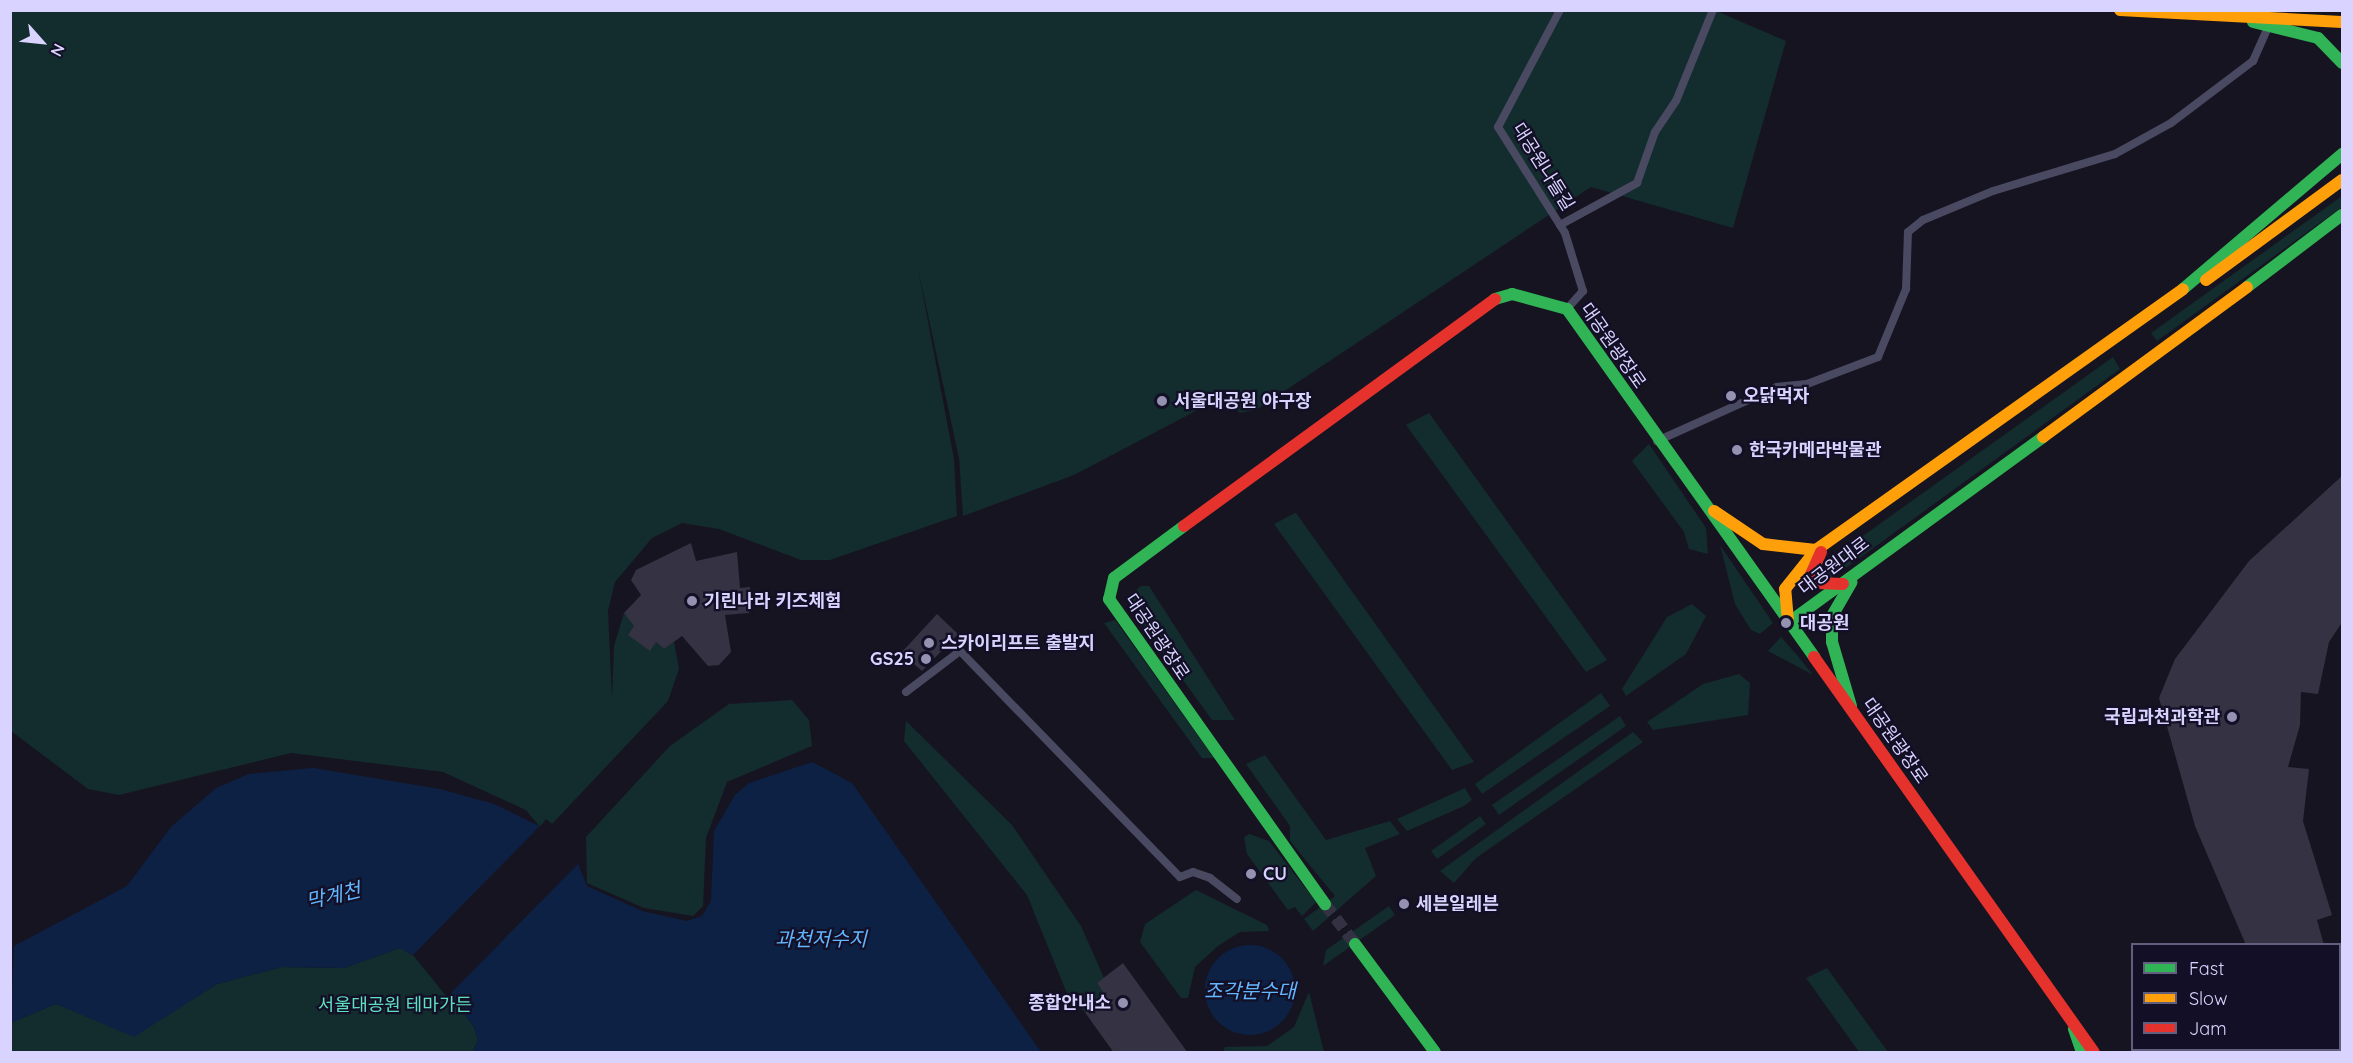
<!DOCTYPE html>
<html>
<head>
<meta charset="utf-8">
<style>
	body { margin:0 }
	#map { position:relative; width:2353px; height:1063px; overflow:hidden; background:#161421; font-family:Quicksand,"Noto Sans KR",sans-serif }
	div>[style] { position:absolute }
	.green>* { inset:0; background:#132c2d }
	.water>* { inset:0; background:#0d2144 }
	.round { border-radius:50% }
	.pier>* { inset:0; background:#161421 }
	.building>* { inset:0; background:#343243 }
	.secondary-tunnel>* { height:12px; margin-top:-6px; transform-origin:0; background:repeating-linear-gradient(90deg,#333142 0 12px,transparent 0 18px) }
	.street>* { height:8px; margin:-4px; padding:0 4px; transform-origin:4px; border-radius:4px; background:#4a4962 }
	.fast>* { height:12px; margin:-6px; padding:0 6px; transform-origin:6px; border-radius:6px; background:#30b455 }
	.slow>* { height:12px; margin:-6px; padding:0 6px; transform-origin:6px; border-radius:6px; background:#ff9f0a }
	.jam>* { height:12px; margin:-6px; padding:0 6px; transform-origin:6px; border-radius:6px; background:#e5322d }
	.dots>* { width:16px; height:16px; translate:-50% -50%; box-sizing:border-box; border:3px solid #130f26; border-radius:50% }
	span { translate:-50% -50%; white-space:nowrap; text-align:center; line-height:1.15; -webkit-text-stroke:4.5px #130f26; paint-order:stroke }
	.street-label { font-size:18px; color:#d9d4ff }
	.poi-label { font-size:18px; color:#d9d4ff; font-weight:700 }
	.left { translate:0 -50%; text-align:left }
	.right { translate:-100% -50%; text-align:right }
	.park-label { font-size:18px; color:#5fe0c0 }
	.water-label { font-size:20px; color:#62b6ff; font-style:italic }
	.frame { position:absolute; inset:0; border:12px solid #d9d4ff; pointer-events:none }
	.legend { position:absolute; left:2131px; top:943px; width:210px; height:108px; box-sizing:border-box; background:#130f26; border:2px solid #625e7d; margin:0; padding:8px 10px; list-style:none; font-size:18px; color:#d9d4ff }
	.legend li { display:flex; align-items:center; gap:12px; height:30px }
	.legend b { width:30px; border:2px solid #625e7d }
	.north { position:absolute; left:12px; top:12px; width:60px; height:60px; -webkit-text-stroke:4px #130f26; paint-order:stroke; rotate:117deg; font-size:16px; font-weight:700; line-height:24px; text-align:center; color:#d9d4ff }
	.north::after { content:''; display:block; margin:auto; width:21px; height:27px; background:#d9d4ff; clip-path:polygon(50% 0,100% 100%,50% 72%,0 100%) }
</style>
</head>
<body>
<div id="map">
	<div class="green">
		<div style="clip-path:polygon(1714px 10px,1786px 41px,1733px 228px,1591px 187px,1256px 410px,1239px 413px,1228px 394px,1074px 475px,963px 516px,959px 458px,918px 269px,954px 459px,957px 516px,830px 560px,801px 560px,719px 529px,682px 523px,652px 538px,615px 582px,608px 611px,612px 698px,614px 646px,624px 613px,664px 649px,674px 641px,679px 669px,668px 701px,552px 824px,546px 819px,540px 827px,526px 810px,443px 772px,291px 753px,119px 795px,88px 789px,11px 731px,11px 11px)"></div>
		<div style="clip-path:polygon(2342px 196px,2342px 207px,2157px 341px,2151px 333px)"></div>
		<div style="clip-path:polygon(2113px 357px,2120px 369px,1832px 578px,1824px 577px,1825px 563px)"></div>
		<div style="clip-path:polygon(1429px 413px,1607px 660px,1586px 672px,1406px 425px)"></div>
		<div style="clip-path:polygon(1649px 444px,1706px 528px,1708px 554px,1689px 549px,1684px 532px,1632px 461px)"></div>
		<div style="clip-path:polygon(1295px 513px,1296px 513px,1474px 762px,1452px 770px,1274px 524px)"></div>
		<div style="clip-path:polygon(1720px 545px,1773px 623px,1760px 634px,1751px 630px,1735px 604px)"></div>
		<div style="clip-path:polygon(1141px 586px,1149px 586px,1235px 720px,1212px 720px,1138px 618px,1131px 594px)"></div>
		<div style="clip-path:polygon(1692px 604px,1706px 616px,1686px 654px,1626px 696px,1622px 689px,1667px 617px)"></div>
		<div style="clip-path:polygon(1115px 620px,1214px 758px,1202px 758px,1104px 623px)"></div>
		<div style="clip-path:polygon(1781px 637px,1797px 655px,1813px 675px,1768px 651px)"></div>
		<div style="clip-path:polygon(1739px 674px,1750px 683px,1748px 715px,1653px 730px,1647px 722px,1703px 684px)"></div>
		<div style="clip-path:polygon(1601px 693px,1610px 706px,1482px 794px,1475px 784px)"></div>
		<div style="clip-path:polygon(792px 700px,809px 720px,812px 746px,727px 782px,706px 838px,703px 906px,693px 916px,644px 908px,587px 883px,586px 837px,670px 746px,729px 704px)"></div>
		<div style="clip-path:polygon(1620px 716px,1626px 726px,1499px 815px,1492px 805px)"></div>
		<div style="clip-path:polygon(906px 721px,1012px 825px,1081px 926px,1104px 978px,1097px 983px,1105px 995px,1084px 1011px,1070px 1001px,1027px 895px,904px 741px)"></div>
		<div style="clip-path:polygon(1633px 732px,1643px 742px,1476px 858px,1454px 883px,1440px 871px)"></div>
		<div style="clip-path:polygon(1265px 755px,1326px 840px,1390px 821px,1400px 834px,1365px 848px,1376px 876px,1313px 931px,1304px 919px,1335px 896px,1290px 841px,1290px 826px,1246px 764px)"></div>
		<div style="clip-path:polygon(1465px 788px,1472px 800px,1464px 806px,1407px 831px,1397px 819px)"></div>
		<div style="clip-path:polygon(1480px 816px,1486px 824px,1437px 859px,1431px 851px)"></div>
		<div style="clip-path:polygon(1249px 834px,1269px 841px,1316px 902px,1302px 916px,1295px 907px,1288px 910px,1247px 854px,1244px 837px)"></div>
		<div style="clip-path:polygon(1196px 890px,1267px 925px,1269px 931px,1240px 932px,1218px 946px,1195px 967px,1188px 998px,1181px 998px,1140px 942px,1145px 924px)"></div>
		<div style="clip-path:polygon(1389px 906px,1395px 915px,1323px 966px,1326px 950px)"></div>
		<div style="clip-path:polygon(400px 948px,429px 965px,474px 1027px,478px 1041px,472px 1052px,11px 1052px,10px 1023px,56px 1004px,134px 1036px,217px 984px,282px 967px,344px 968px)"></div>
		<div style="clip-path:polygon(1827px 968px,1888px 1052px,1859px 1052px,1806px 978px)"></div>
		<div style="clip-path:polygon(1309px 992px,1324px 1052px,1223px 1052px,1225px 1047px,1267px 1046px,1294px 1027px)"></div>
	</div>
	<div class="water">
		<div style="clip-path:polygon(812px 762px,852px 783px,1041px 1052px,472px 1052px,478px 1041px,474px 1027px,429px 965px,400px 948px,344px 968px,282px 967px,217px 984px,134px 1037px,56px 1004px,11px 1023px,14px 946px,127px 886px,171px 827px,216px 788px,249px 774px,313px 768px,440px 789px,494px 804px,543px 828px,578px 864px,587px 886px,642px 911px,687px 921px,702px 916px,711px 901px,714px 831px,735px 795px,749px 783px)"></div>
		<div class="round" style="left:1205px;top:945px;width:90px;height:90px"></div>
	</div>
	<div class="pier">
		<div style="clip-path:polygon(542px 824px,580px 862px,447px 997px,413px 955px)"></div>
	</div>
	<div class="building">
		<div style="clip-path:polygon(2343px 475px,2343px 621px,2329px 642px,2318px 694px,2301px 692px,2300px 725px,2288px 767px,2309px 769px,2303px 821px,2332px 915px,2317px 920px,2324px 945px,2246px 945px,2195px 826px,2159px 698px,2175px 659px,2249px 561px)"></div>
		<div style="clip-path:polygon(691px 543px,696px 561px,737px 552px,740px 588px,750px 587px,749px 613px,725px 615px,731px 652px,719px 665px,708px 666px,682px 636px,664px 649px,656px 642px,650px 651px,628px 635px,634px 626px,624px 613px,641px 595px,631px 580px,636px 570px)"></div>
		<div style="clip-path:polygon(937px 614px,958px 634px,922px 671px,901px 653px)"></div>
		<div style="clip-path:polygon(1123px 963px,1180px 1042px,1188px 1053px,1114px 1053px,1084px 1011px,1105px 995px,1097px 983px)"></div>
	</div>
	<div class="secondary-tunnel">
		<div style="left:1325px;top:904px;width:50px;rotate:53.1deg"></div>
	</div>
	<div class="street">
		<div style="left:1560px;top:10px;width:132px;rotate:117.9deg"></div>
		<div style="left:1498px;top:127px;width:125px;rotate:57.7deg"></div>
		<div style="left:1565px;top:233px;width:61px;rotate:72.8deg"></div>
		<div style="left:1583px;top:291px;width:24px;rotate:132deg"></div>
		<div style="left:1560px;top:225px;width:88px;rotate:-28.6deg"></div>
		<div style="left:1637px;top:183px;width:54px;rotate:-70.6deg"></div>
		<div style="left:1655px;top:132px;width:37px;rotate:-56deg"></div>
		<div style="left:1676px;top:101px;width:98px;rotate:-67.9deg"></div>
		<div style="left:1657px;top:441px;width:132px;rotate:-24.2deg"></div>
		<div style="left:1777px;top:387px;width:30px;rotate:-6deg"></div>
		<div style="left:1807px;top:384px;width:76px;rotate:-20.8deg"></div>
		<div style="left:1878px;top:357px;width:74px;rotate:-67.6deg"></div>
		<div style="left:1906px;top:289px;width:57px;rotate:-88deg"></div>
		<div style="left:1908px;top:232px;width:19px;rotate:-39deg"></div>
		<div style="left:1923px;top:220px;width:76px;rotate:-22.5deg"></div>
		<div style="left:1993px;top:191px;width:127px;rotate:-16.9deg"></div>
		<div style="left:2115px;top:154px;width:64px;rotate:-29deg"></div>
		<div style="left:2171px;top:123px;width:103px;rotate:-37.1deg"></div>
		<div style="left:2253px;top:61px;width:36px;rotate:-66deg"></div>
		<div style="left:906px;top:692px;width:68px;rotate:-37.2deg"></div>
		<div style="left:960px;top:651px;width:315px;rotate:45.8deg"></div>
		<div style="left:1180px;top:877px;width:14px;rotate:-21deg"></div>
		<div style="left:1193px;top:872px;width:18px;rotate:19deg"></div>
		<div style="left:1210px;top:878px;width:34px;rotate:38deg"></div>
	</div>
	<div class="fast">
		<div style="left:2253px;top:22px;width:67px;rotate:13.8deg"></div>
		<div style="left:2318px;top:38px;width:35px;rotate:46deg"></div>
		<div style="left:2247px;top:287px;width:119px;rotate:-37.2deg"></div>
		<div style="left:2183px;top:289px;width:209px;rotate:-40.3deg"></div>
		<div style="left:1495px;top:299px;width:18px;rotate:-16deg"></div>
		<div style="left:1512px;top:294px;width:57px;rotate:15.3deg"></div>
		<div style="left:1567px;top:309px;width:427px;rotate:54.6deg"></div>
		<div style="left:1184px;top:526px;width:87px;rotate:143.4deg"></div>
		<div style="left:1114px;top:578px;width:22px;rotate:103deg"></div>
		<div style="left:1109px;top:599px;width:374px;rotate:54.7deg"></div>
		<div style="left:1788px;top:623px;width:316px;rotate:-36.1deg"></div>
		<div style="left:1851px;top:706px;width:67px;rotate:-106.5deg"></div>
		<div style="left:1832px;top:642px;width:26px;rotate:-90deg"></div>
		<div style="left:1832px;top:616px;width:39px;rotate:-60deg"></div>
		<div style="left:1355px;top:944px;width:134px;rotate:53.5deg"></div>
		<div style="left:2074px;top:1029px;width:24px;rotate:71deg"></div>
	</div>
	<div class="slow">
		<div style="left:2120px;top:10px;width:222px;rotate:3.1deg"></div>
		<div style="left:2206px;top:280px;width:169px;rotate:-36.3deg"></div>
		<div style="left:2043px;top:437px;width:253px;rotate:-36.3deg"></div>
		<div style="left:1714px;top:511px;width:59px;rotate:34deg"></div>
		<div style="left:1763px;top:544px;width:53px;rotate:6.5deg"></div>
		<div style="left:1788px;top:621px;width:32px;rotate:-95deg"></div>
		<div style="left:1785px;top:589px;width:50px;rotate:-51.5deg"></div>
		<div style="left:1816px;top:550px;width:450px;rotate:-35.4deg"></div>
	</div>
	<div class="jam">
		<div style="left:1184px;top:526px;width:385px;rotate:-36.1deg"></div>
		<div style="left:1821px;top:552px;width:27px;rotate:114deg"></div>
		<div style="left:1810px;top:577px;width:9px;rotate:41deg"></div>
		<div style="left:1817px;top:583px;width:26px;rotate:2deg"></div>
		<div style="left:1814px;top:657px;width:484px;rotate:54.7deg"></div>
	</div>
	<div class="dots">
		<div style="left:1731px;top:396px;background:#9591b1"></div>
		<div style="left:1162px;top:401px;background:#9591b1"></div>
		<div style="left:1737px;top:450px;background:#9591b1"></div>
		<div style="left:692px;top:601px;background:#9591b1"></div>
		<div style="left:1786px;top:623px;background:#9591b1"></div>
		<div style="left:929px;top:643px;background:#9591b1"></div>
		<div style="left:926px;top:659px;background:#9591b1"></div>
		<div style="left:2232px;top:717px;background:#9591b1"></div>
		<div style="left:1251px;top:874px;background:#9591b1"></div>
		<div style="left:1404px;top:904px;background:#9591b1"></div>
		<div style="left:1123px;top:1003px;background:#9591b1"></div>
	</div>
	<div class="street-label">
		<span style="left:1543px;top:167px;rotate:58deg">대공원나들길</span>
		<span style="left:1613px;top:346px;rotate:55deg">대공원광장로</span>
		<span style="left:1834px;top:566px;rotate:-37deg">대공원대로</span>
		<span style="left:1157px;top:637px;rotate:56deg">대공원광장로</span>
		<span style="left:1895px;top:741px;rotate:55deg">대공원광장로</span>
	</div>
	<div class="poi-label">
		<span class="left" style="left:1743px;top:396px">오닭먹자</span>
		<span class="left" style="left:1174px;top:401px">서울대공원 야구장</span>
		<span class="left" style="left:1749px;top:450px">한국카메라박물관</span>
		<span class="left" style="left:704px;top:601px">기린나라 키즈체험</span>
		<span class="left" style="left:1800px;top:623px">대공원</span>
		<span class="left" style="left:941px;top:643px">스카이리프트 출발지</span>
		<span class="right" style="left:914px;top:659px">GS25</span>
		<span class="right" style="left:2220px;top:717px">국립과천과학관</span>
		<span class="left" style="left:1263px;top:874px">CU</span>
		<span class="left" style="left:1416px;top:904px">세븐일레븐</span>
		<span class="right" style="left:1111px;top:1003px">종합안내소</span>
	</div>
	<div class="park-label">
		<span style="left:395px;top:1005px">서울대공원 테마가든</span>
	</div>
	<div class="water-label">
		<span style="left:333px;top:895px;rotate:-13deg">막계천</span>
		<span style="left:821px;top:938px">과천저수지</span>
		<span style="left:1250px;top:990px">조각분수대</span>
	</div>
	<div class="frame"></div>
	<ul class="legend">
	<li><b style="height:8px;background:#30b455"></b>Fast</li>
	<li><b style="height:8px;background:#ff9f0a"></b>Slow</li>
	<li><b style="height:8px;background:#e5322d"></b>Jam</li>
	</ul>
	<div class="north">N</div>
</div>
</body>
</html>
